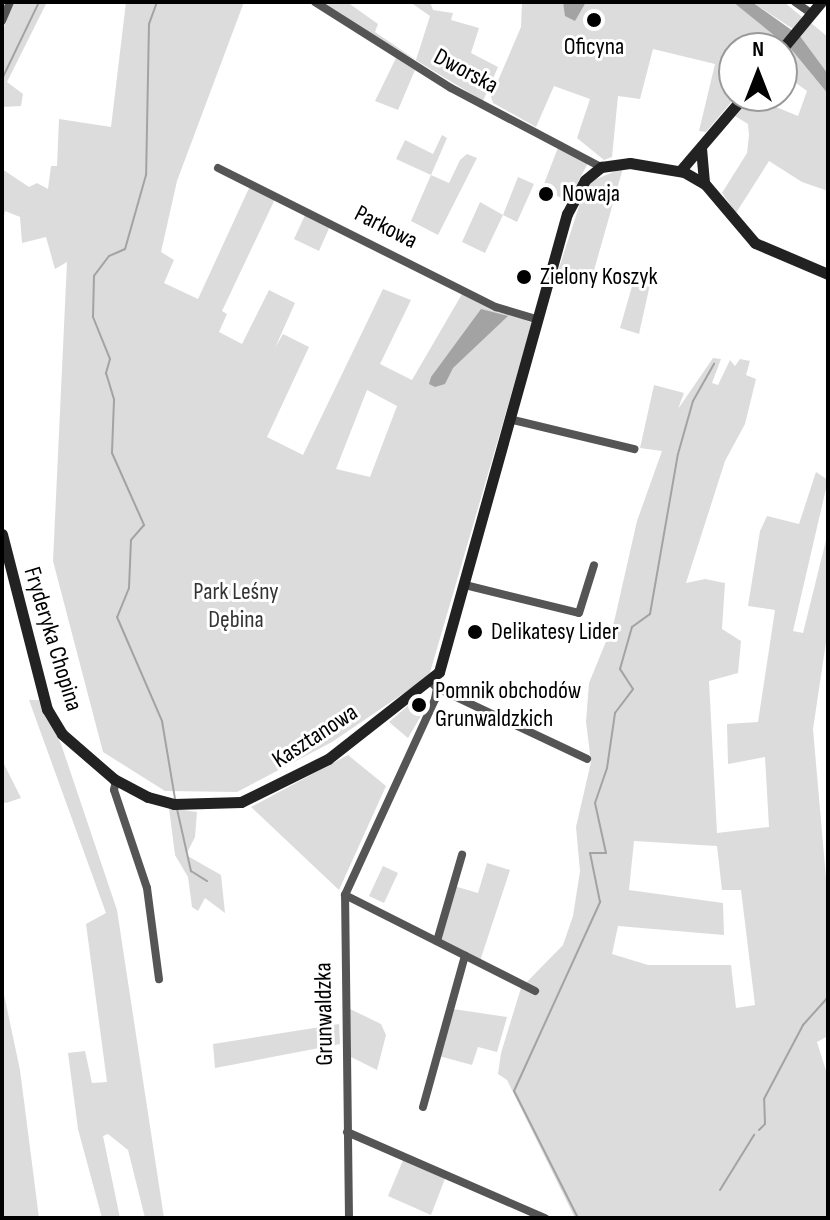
<!DOCTYPE html>
<html>
<head>
<meta charset="utf-8">
<style>
	body { margin:0 }
	#map { position:relative; width:830px; height:1220px; overflow:hidden; background:#fff; font-family:"Sofia Sans Condensed",sans-serif }
	div>[style] { position:absolute }
	.green>* { inset:0; background:#dcdcdc }
	.water>* { inset:0; background:#a3a3a3 }
	.stream>* { height:2px; margin:-1px; padding:0 1px; transform-origin:1px; border-radius:1px; background:#a3a3a3 }
	.street>* { height:8px; margin:-4px; padding:0 4px; transform-origin:4px; border-radius:4px; background:#555 }
	.secondary>* { height:11px; margin:-5.5px; padding:0 5.5px; transform-origin:5.5px; border-radius:5.5px; background:#222 }
	.dots>* { width:22px; height:22px; translate:-50% -50%; box-sizing:border-box; border:4px solid #fff; border-radius:50% }
	span { translate:-50% -50%; white-space:nowrap; text-align:center; line-height:1.15; -webkit-text-stroke:6px #fff; paint-order:stroke }
	.poi-label { font-size:24px; color:#000 }
	.left { translate:0 -50%; text-align:left }
	.street-label { font-size:24px; color:#000 }
	.park-label { font-size:24px; color:#333 }
	.frame { position:absolute; inset:0; border:4px solid #000; pointer-events:none }
	.north { position:absolute; left:718px; top:32px; width:80px; height:80px; box-sizing:border-box; background:#fff; border:2px solid #999; border-radius:50%; rotate:0deg; font-size:22px; font-weight:700; line-height:32px; text-align:center; color:#000 }
	.north::after { content:''; display:block; margin:auto; width:28px; height:36px; background:#000; clip-path:polygon(50% 0,100% 100%,50% 72%,0 100%) }
</style>
</head>
<body>
<div id="map">
	<div class="green">
		<div style="clip-path:polygon(14px 2px,47px 2px,7px 82px,23px 94px,21px 106px,2px 107px,2px 32px)"></div>
		<div style="clip-path:polygon(evenodd,126px 2px,244px 2px,177px 181px,161px 252px,174px 260px,164px 283px,198px 299px,250px 186px,275px 199px,222px 311px,227px 314px,219px 332px,242px 344px,269px 290px,295px 303px,275px 348px,283px 334px,309px 347px,267px 437px,303px 455px,383px 289px,411px 300px,380px 364px,412px 380px,462px 294px,532px 323px,429px 676px,332px 742px,237px 792px,165px 791px,103px 752px,53px 561px,67px 262px,55px 269px,46px 237px,22px 243px,20px 217px,5px 211px,2px 226px,2px 169px,29px 187px,37px 183px,48px 189px,51px 166px,57px 166px,59px 119px,111px 127px,126px 2px,367px 390px,397px 406px,370px 477px,336px 469px,367px 390px)"></div>
		<div style="clip-path:polygon(320px 2px,347px 2px,378px 24px,375px 32px,416px 60px,430px 16px,410px 2px,430px 2px,433px 10px,453px 13px,451px 20px,479px 28px,471px 53px,498px 67px,483px 101px)"></div>
		<div style="clip-path:polygon(522px 2px,733px 2px,777px 36px,770px 48px,734px 48px,728px 75px,733px 100px,706px 132px,699px 131px,715px 64px,653px 49px,640px 99px,618px 96px,612px 157px,604px 160px,577px 138px,590px 99px,554px 86px,536px 127px,493px 103px,491px 97px,521px 27px)"></div>
		<div style="clip-path:polygon(752px 2px,784px 2px,802px 17px,793px 29px)"></div>
		<div style="clip-path:polygon(811px 23px,828px 37px,828px 74px,800px 36px)"></div>
		<div style="clip-path:polygon(790px 48px,828px 94px,828px 191px,802px 182px,769px 161px,736px 213px,722px 193px,747px 153px,749px 135px,748px 124px,735px 116px,749px 96px,798px 116px,807px 91px,782px 73px,782px 57px)"></div>
		<div style="clip-path:polygon(396px 58px,415px 70px,398px 110px,375px 101px)"></div>
		<div style="clip-path:polygon(442px 135px,447px 138px,431px 175px,449px 183px,460px 160px,467px 154px,477px 158px,438px 235px,411px 221px,431px 175px,396px 159px,405px 140px,433px 154px)"></div>
		<div style="clip-path:polygon(559px 145px,588px 163px,568px 201px,542px 189px)"></div>
		<div style="clip-path:polygon(623px 168px,591px 281px,558px 271px,584px 191px,594px 180px)"></div>
		<div style="clip-path:polygon(518px 177px,534px 184px,517px 222px,503px 215px,485px 253px,462px 242px,480px 202px,503px 215px)"></div>
		<div style="clip-path:polygon(306px 213px,330px 226px,319px 251px,294px 239px)"></div>
		<div style="clip-path:polygon(635px 276px,651px 280px,639px 334px,620px 328px)"></div>
		<div style="clip-path:polygon(evenodd,713px 358px,721px 359px,712px 383px,718px 385px,730px 360px,735px 366px,740px 359px,750px 361px,746px 375px,756px 379px,745px 424px,725px 461px,686px 583px,705px 579px,725px 583px,722px 629px,741px 641px,738px 673px,709px 681px,717px 833px,769px 827px,765px 757px,728px 764px,727px 724px,758px 722px,775px 610px,748px 606px,760px 531px,767px 516px,799px 524px,816px 472px,828px 480px,793px 631px,803px 633px,828px 532px,828px 629px,813px 729px,828px 901px,828px 1036px,817px 1042px,828px 1077px,828px 1218px,575px 1218px,507px 1080px,498px 1074px,501px 1053px,521px 988px,563px 945px,573px 916px,580px 871px,576px 827px,591px 762px,586px 722px,589px 683px,614px 622px,637px 521px,662px 451px,640px 448px,654px 385px,684px 393px,678px 409px,713px 358px,634px 841px,717px 846px,722px 890px,741px 890px,755px 1005px,736px 1008px,731px 965px,648px 965px,612px 954px,618px 926px,724px 935px,723px 903px,629px 890px,634px 841px)"></div>
		<div style="clip-path:polygon(29px 700px,39px 700px,61px 744px,117px 910px,164px 1218px,145px 1218px,128px 1150px,108px 1134px,103px 1136px,120px 1218px,102px 1218px,78px 1129px,68px 1053px,85px 1051px,92px 1083px,107px 1082px,86px 924px,106px 913px)"></div>
		<div style="clip-path:polygon(410px 704px,422px 714px,408px 738px,389px 722px)"></div>
		<div style="clip-path:polygon(348px 755px,386px 786px,339px 890px,251px 807px)"></div>
		<div style="clip-path:polygon(2px 760px,21px 798px,6px 803px,2px 802px)"></div>
		<div style="clip-path:polygon(169px 808px,197px 812px,195px 837px,186px 855px,221px 875px,225px 913px,205px 898px,198px 911px,192px 907px,188px 877px,175px 855px)"></div>
		<div style="clip-path:polygon(487px 863px,510px 870px,480px 961px,440px 940px,454px 886px,478px 893px)"></div>
		<div style="clip-path:polygon(383px 866px,398px 873px,384px 903px,369px 896px)"></div>
		<div style="clip-path:polygon(2px 985px,20px 1070px,39px 1218px,2px 1218px)"></div>
		<div style="clip-path:polygon(350px 1009px,381px 1024px,386px 1035px,377px 1070px,351px 1057px)"></div>
		<div style="clip-path:polygon(453px 1009px,507px 1017px,497px 1052px,478px 1047px,472px 1065px,439px 1056px)"></div>
		<div style="clip-path:polygon(339px 1024px,340px 1044px,215px 1068px,213px 1044px)"></div>
		<div style="clip-path:polygon(404px 1158px,446px 1176px,431px 1215px,388px 1196px)"></div>
	</div>
	<div class="water">
		<div style="clip-path:polygon(563px 2px,586px 2px,575px 21px,565px 16px)"></div>
		<div style="clip-path:polygon(733px 2px,752px 2px,800px 36px,828px 74px,828px 94px,791px 49px)"></div>
		<div style="clip-path:polygon(481px 309px,508px 316px,453px 368px,445px 384px,435px 387px,429px 384px,431px 377px)"></div>
	</div>
	<div class="stream">
		<div style="left:157px;top:2px;width:23px;rotate:110deg"></div>
		<div style="left:149px;top:24px;width:151px;rotate:91.1deg"></div>
		<div style="left:146px;top:175px;width:77px;rotate:105.8deg"></div>
		<div style="left:125px;top:249px;width:17px;rotate:156deg"></div>
		<div style="left:109px;top:256px;width:25px;rotate:127deg"></div>
		<div style="left:94px;top:276px;width:41px;rotate:91.4deg"></div>
		<div style="left:93px;top:317px;width:45px;rotate:68deg"></div>
		<div style="left:110px;top:359px;width:15px;rotate:106deg"></div>
		<div style="left:106px;top:373px;width:28px;rotate:73deg"></div>
		<div style="left:114px;top:400px;width:53px;rotate:92.2deg"></div>
		<div style="left:112px;top:453px;width:79px;rotate:66deg"></div>
		<div style="left:144px;top:525px;width:20px;rotate:131deg"></div>
		<div style="left:131px;top:540px;width:48px;rotate:92.4deg"></div>
		<div style="left:129px;top:588px;width:31px;rotate:112deg"></div>
		<div style="left:117px;top:617px;width:113px;rotate:66.6deg"></div>
		<div style="left:162px;top:721px;width:79px;rotate:80.5deg"></div>
		<div style="left:2px;top:79px;width:85px;rotate:-64.3deg"></div>
		<div style="left:177px;top:809px;width:64px;rotate:77.3deg"></div>
		<div style="left:191px;top:871px;width:19px;rotate:32deg"></div>
		<div style="left:2px;top:1074px;width:2px;rotate:63deg"></div>
		<div style="left:759px;top:1130px;width:8px;rotate:-45deg"></div>
		<div style="left:765px;top:1124px;width:25px;rotate:-92deg"></div>
		<div style="left:764px;top:1099px;width:84px;rotate:-62.2deg"></div>
		<div style="left:803px;top:1025px;width:38px;rotate:-48deg"></div>
		<div style="left:720px;top:1190px;width:65px;rotate:-58.3deg"></div>
		<div style="left:577px;top:1216px;width:140px;rotate:-116.7deg"></div>
		<div style="left:514px;top:1091px;width:208px;rotate:-65.5deg"></div>
		<div style="left:600px;top:902px;width:50px;rotate:-101.5deg"></div>
		<div style="left:590px;top:853px;width:16px"></div>
		<div style="left:606px;top:853px;width:51px;rotate:-102.4deg"></div>
		<div style="left:595px;top:803px;width:37px;rotate:-71deg"></div>
		<div style="left:607px;top:768px;width:56px;rotate:-81.7deg"></div>
		<div style="left:615px;top:713px;width:30px;rotate:-53deg"></div>
		<div style="left:633px;top:689px;width:24px;rotate:-123deg"></div>
		<div style="left:620px;top:669px;width:44px;rotate:-74.1deg"></div>
		<div style="left:632px;top:627px;width:22px;rotate:-36deg"></div>
		<div style="left:650px;top:614px;width:162px;rotate:-80.1deg"></div>
		<div style="left:678px;top:454px;width:55px;rotate:-74.2deg"></div>
		<div style="left:693px;top:401px;width:43px;rotate:-60.4deg"></div>
	</div>
	<div class="street">
		<div style="left:315px;top:2px;width:161px;rotate:32.3deg"></div>
		<div style="left:451px;top:88px;width:170px;rotate:27.8deg"></div>
		<div style="left:795px;top:2px;width:19px;rotate:35deg"></div>
		<div style="left:2px;top:21px;width:21px;rotate:-67deg"></div>
		<div style="left:218px;top:168px;width:311px;rotate:26.6deg"></div>
		<div style="left:496px;top:307px;width:42px;rotate:16.7deg"></div>
		<div style="left:509px;top:419px;width:129px;rotate:13.5deg"></div>
		<div style="left:465px;top:585px;width:117px;rotate:13.8deg"></div>
		<div style="left:579px;top:613px;width:50px;rotate:-72.6deg"></div>
		<div style="left:437px;top:688px;width:166px;rotate:25.3deg"></div>
		<div style="left:116px;top:780px;width:10px;rotate:101deg"></div>
		<div style="left:114px;top:790px;width:103px;rotate:71.4deg"></div>
		<div style="left:147px;top:888px;width:92px;rotate:82.5deg"></div>
		<div style="left:345px;top:895px;width:213px;rotate:26.8deg"></div>
		<div style="left:437px;top:941px;width:90px;rotate:-73.8deg"></div>
		<div style="left:423px;top:1107px;width:157px;rotate:-74.5deg"></div>
		<div style="left:347px;top:1132px;width:216px;rotate:23.5deg"></div>
		<div style="left:349px;top:1218px;width:323px;rotate:-90.7deg"></div>
		<div style="left:345px;top:895px;width:216px;rotate:-65.3deg"></div>
		<div style="left:435px;top:699px;width:11px;rotate:-80deg"></div>
		<div style="left:437px;top:688px;width:8px;rotate:-135deg"></div>
	</div>
	<div class="secondary">
		<div style="left:782px;top:49px;width:61px;rotate:-50.3deg"></div>
		<div style="left:701px;top:148px;width:35px;rotate:85deg"></div>
		<div style="left:680px;top:171px;width:99px;rotate:-49.5deg"></div>
		<div style="left:2px;top:534px;width:181px;rotate:75.6deg"></div>
		<div style="left:47px;top:709px;width:29px;rotate:59deg"></div>
		<div style="left:62px;top:734px;width:69px;rotate:40.9deg"></div>
		<div style="left:114px;top:779px;width:38px;rotate:28deg"></div>
		<div style="left:148px;top:797px;width:27px;rotate:15deg"></div>
		<div style="left:174px;top:804px;width:67px;rotate:-1.7deg"></div>
		<div style="left:241px;top:802px;width:97px;rotate:-26.3deg"></div>
		<div style="left:328px;top:759px;width:141px;rotate:-38.1deg"></div>
		<div style="left:439px;top:672px;width:476px;rotate:-74.4deg"></div>
		<div style="left:567px;top:214px;width:38px;rotate:-62deg"></div>
		<div style="left:585px;top:180px;width:21px;rotate:-39deg"></div>
		<div style="left:601px;top:167px;width:29px;rotate:-8deg"></div>
		<div style="left:630px;top:163px;width:55px;rotate:9.5deg"></div>
		<div style="left:684px;top:172px;width:24px;rotate:30deg"></div>
		<div style="left:705px;top:184px;width:77px;rotate:49.7deg"></div>
		<div style="left:755px;top:243px;width:79px;rotate:23deg"></div>
	</div>
	<div class="dots">
		<div style="left:594px;top:20px;background:#000"></div>
		<div style="left:546px;top:194px;background:#000"></div>
		<div style="left:524px;top:277px;background:#000"></div>
		<div style="left:475px;top:632px;background:#000"></div>
		<div style="left:419px;top:705px;background:#000"></div>
	</div>
	<div class="poi-label">
		<span style="left:594px;top:47px">Oficyna</span>
		<span class="left" style="left:562px;top:194px">Nowaja</span>
		<span class="left" style="left:540px;top:277px">Zielony Koszyk</span>
		<span class="left" style="left:491px;top:632px">Delikatesy Lider</span>
		<span class="left" style="left:435px;top:705px">Pomnik obchodów<br>Grunwaldzkich</span>
	</div>
	<div class="street-label">
		<span style="left:466px;top:71px;rotate:28deg">Dworska</span>
		<span style="left:386px;top:227px;rotate:27deg">Parkowa</span>
		<span style="left:53px;top:639px;rotate:73deg">Fryderyka Chopina</span>
		<span style="left:315px;top:736px;rotate:-33deg">Kasztanowa</span>
		<span style="left:324px;top:1014px;rotate:-91deg">Grunwaldzka</span>
	</div>
	<div class="park-label">
		<span style="left:236px;top:606px">Park Leśny<br>Dębina</span>
	</div>
	<div class="frame"></div>
	<div class="north">N</div>
</div>
</body>
</html>
